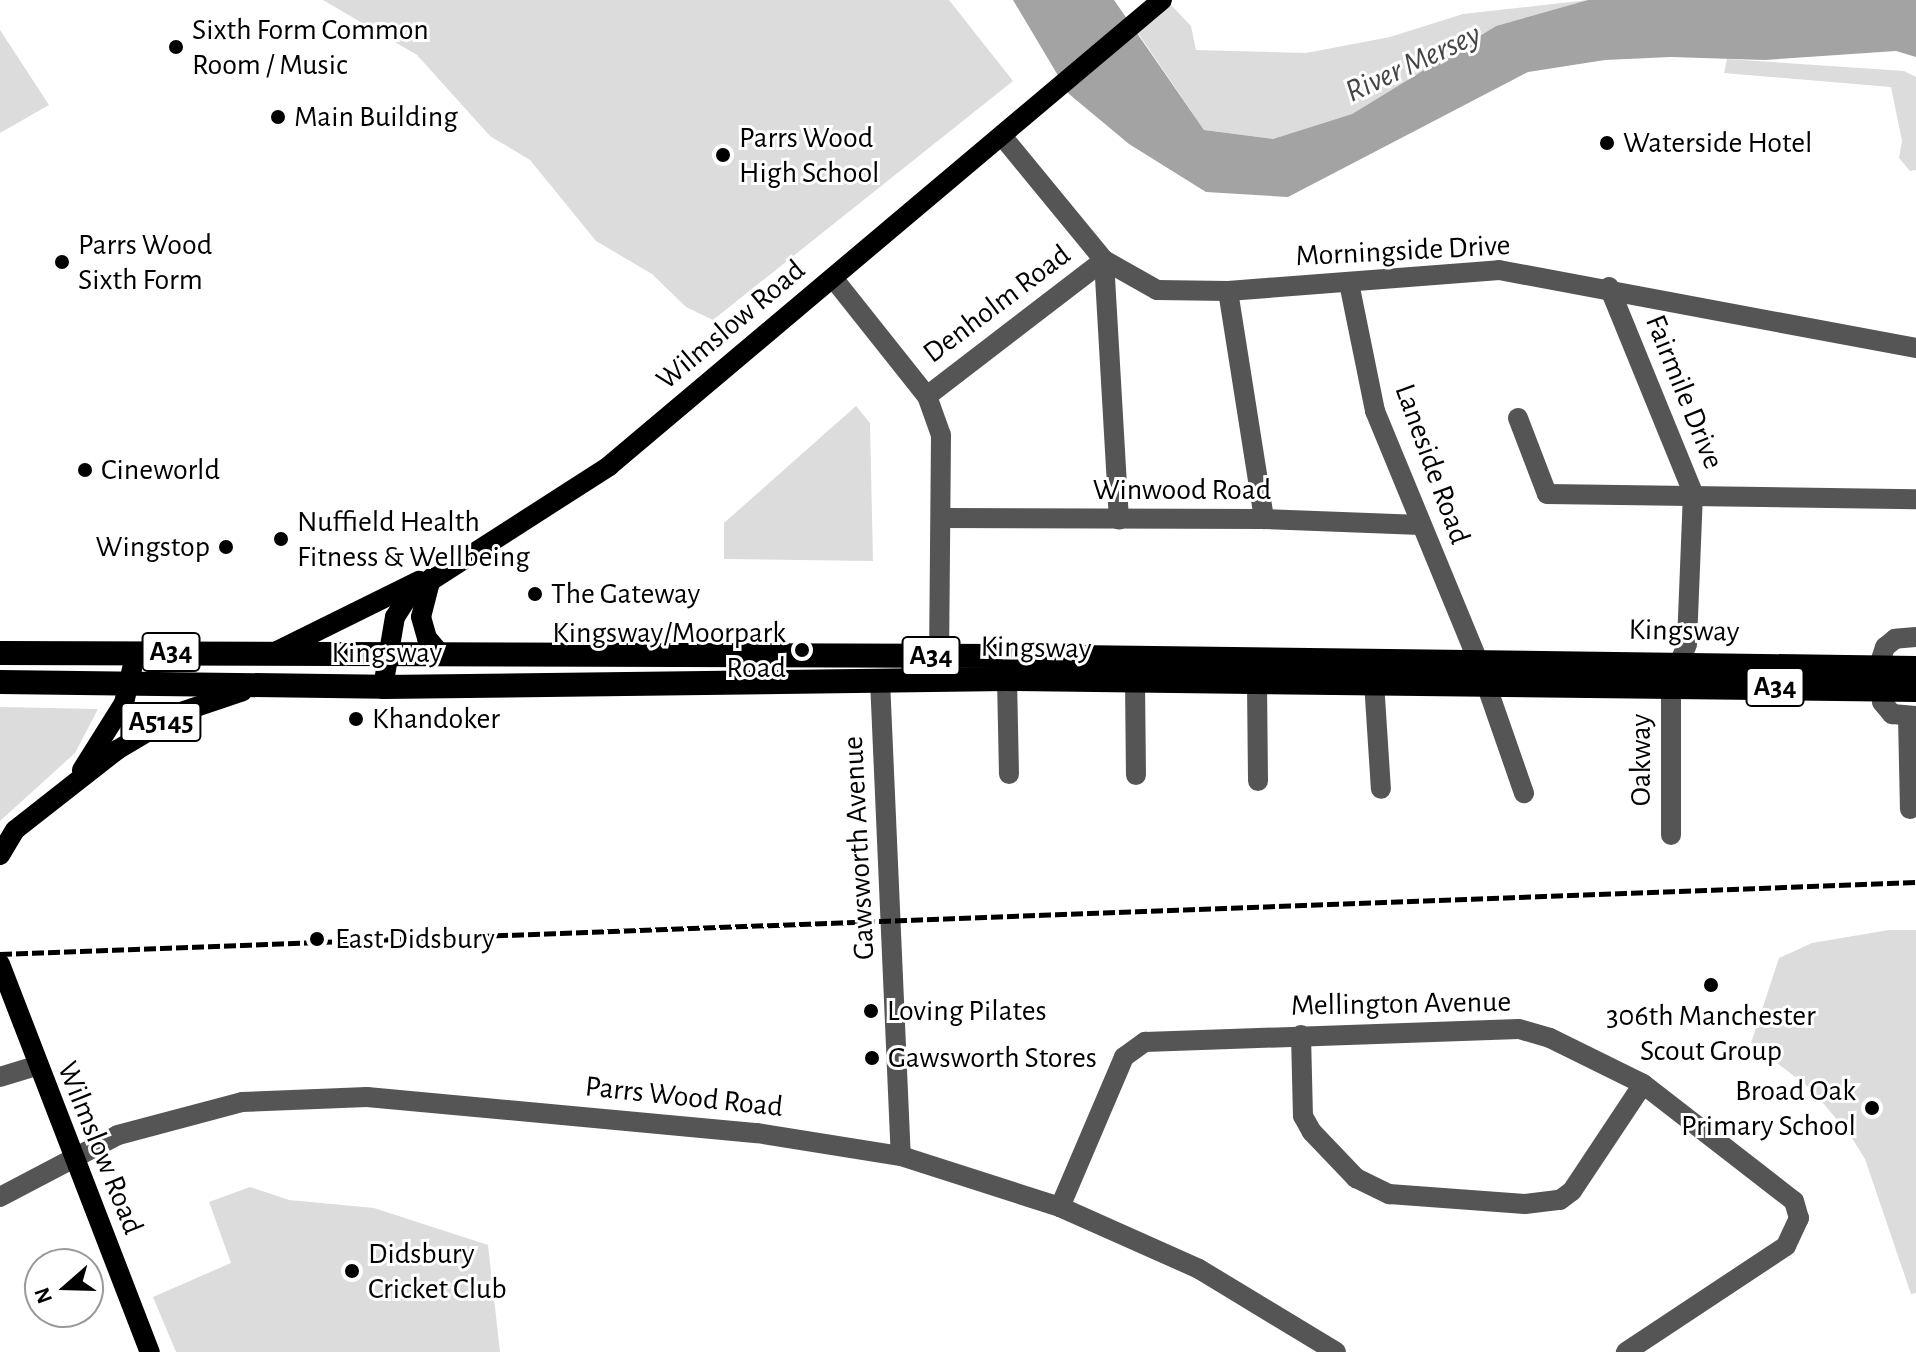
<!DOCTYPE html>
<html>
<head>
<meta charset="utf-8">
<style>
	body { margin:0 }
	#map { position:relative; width:1916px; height:1352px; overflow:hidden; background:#fff; font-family:"Alegreya Sans",sans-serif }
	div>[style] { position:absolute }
	.green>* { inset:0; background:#dcdcdc }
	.water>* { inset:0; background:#a3a3a3 }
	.minor>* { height:20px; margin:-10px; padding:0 10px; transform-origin:10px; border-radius:10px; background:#555 }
	.major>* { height:20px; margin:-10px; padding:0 10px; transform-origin:10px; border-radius:10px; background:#000 }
	.highway>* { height:24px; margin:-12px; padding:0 12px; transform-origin:12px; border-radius:12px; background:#000 }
	.rail>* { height:5px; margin-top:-2.5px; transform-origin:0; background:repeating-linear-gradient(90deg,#000 0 12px,transparent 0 16px) }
	.dots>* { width:22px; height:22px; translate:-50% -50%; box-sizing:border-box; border:4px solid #fff; border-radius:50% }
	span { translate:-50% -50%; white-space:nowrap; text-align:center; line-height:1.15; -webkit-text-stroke:6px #fff; paint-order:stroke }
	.shield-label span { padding:2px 6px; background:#fff; border:2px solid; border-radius:6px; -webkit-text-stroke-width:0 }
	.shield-label { font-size:28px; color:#000; font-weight:700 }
	.poi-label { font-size:30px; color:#000 }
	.left { translate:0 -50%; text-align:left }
	.right { translate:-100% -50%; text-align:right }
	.street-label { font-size:30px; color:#000 }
	.water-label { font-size:32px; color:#444; font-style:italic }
	.north { position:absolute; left:24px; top:1248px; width:80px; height:80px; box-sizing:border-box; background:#fff; border:2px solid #999; border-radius:50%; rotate:250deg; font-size:22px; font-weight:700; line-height:32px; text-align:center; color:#000 }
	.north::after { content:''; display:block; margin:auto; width:28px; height:36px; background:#000; clip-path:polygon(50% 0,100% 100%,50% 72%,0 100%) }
</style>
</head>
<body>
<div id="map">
	<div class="green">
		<div style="clip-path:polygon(323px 0,949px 0,1013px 81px,713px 320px,686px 307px,652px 274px,596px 241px,530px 160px,490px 136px,417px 55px)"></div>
		<div style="clip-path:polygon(1588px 0,1496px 26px,1352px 114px,1274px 139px,1204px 130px,1138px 33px,1170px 4px,1191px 26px,1196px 50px,1306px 53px,1390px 37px,1463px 14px)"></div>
		<div style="clip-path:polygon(0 30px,49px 105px,0 133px)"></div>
		<div style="clip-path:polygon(1727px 59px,1904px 71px,1916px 77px,1916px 170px,1910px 171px,1899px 158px,1902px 141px,1891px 87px,1724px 73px)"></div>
		<div style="clip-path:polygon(856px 406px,870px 423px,873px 561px,724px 559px,724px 523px)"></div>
		<div style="clip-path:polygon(0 707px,98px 709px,75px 753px,0 821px)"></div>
		<div style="clip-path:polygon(1889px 930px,1916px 930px,1916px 1293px,1911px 1294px,1865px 1159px,1850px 1135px,1811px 1089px,1751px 1043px,1779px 958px,1812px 943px)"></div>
		<div style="clip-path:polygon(250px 1187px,289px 1200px,374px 1208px,488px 1245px,500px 1352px,176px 1352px,153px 1297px,231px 1263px,209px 1202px)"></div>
	</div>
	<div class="water">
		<div style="clip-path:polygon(1013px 0,1114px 0,1204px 130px,1273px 139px,1352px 114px,1496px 26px,1588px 0,1916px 0,1916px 57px,1896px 51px,1764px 60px,1671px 57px,1605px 60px,1528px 72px,1288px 197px,1206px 192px,1129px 144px,1069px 94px)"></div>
	</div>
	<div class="minor">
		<div style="left:1002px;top:136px;width:161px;rotate:50.6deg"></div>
		<div style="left:1104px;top:260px;width:61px;rotate:29.5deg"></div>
		<div style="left:1157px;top:290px;width:71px;rotate:0.8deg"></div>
		<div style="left:1228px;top:291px;width:272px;rotate:-4.4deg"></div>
		<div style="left:1499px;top:270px;width:424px;rotate:10.6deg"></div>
		<div style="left:1104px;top:260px;width:260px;rotate:86.7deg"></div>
		<div style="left:833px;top:278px;width:151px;rotate:51.5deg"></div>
		<div style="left:927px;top:396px;width:41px;rotate:70.3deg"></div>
		<div style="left:941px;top:435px;width:221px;rotate:90.5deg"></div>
		<div style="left:1349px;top:283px;width:131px;rotate:78.5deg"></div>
		<div style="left:1375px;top:411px;width:270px;rotate:67.6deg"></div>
		<div style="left:1478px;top:661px;width:140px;rotate:70.8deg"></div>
		<div style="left:1609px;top:287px;width:222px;rotate:67.8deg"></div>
		<div style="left:1693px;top:493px;width:151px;rotate:92.3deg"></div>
		<div style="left:1687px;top:644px;width:44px;rotate:111.3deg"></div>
		<div style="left:1671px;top:685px;width:150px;rotate:90deg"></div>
		<div style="left:1228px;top:291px;width:231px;rotate:81deg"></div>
		<div style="left:927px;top:396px;width:223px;rotate:-37.5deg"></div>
		<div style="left:1518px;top:418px;width:81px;rotate:69.1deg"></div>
		<div style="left:1547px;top:494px;width:369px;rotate:0.8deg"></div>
		<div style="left:944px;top:518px;width:320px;rotate:0.2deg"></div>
		<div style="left:1264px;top:519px;width:157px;rotate:2.2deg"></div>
		<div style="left:1916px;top:637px;width:21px;rotate:175deg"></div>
		<div style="left:1895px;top:639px;width:13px;rotate:141deg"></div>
		<div style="left:1885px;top:647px;width:22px;rotate:108deg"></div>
		<div style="left:1878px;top:668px;width:34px;rotate:83deg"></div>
		<div style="left:1882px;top:702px;width:16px;rotate:50deg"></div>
		<div style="left:1892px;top:714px;width:24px;rotate:5deg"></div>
		<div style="left:1007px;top:679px;width:95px;rotate:88.8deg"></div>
		<div style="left:880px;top:680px;width:476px;rotate:87.5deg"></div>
		<div style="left:1135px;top:682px;width:93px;rotate:89.4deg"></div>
		<div style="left:1374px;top:682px;width:107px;rotate:86.3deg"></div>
		<div style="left:1257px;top:684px;width:97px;rotate:89.4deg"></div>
		<div style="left:1908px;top:716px;width:93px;rotate:88.8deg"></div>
		<div style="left:1301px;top:1035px;width:81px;rotate:88.6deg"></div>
		<div style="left:1303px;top:1116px;width:18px;rotate:61deg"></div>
		<div style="left:1312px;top:1132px;width:64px;rotate:46.3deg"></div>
		<div style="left:1356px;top:1178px;width:37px;rotate:26deg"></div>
		<div style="left:1389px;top:1194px;width:136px;rotate:4.2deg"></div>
		<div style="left:1525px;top:1204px;width:35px;rotate:-7deg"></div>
		<div style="left:1560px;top:1200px;width:15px;rotate:-37deg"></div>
		<div style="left:1572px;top:1191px;width:128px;rotate:-56.4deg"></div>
		<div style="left:0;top:1077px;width:37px;rotate:-17deg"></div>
		<div style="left:0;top:1197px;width:133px;rotate:-27.7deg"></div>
		<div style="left:118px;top:1135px;width:128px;rotate:-14.9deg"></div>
		<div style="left:242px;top:1102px;width:125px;rotate:-2.3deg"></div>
		<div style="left:367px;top:1097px;width:392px;rotate:5.3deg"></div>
		<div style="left:757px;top:1133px;width:146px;rotate:9.1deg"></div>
		<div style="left:901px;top:1156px;width:167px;rotate:17.8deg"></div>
		<div style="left:1060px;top:1207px;width:152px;rotate:24deg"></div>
		<div style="left:1199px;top:1269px;width:160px;rotate:31.2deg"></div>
		<div style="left:1060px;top:1207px;width:163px;rotate:-66.9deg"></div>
		<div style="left:1124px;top:1057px;width:26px;rotate:-36deg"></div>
		<div style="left:1145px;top:1042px;width:374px;rotate:-2deg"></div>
		<div style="left:1519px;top:1029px;width:32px;rotate:16deg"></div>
		<div style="left:1550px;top:1038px;width:104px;rotate:26.3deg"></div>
		<div style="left:1643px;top:1084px;width:191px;rotate:37.8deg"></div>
		<div style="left:1794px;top:1201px;width:18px;rotate:74deg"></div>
		<div style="left:1799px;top:1218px;width:31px;rotate:115deg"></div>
		<div style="left:1786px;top:1246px;width:192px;rotate:146.5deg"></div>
	</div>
	<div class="major">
		<div style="left:431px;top:578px;width:40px;rotate:104.4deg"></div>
		<div style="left:421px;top:617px;width:22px;rotate:74deg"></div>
		<div style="left:427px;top:638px;width:23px;rotate:50deg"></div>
		<div style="left:273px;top:653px;width:163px;rotate:-26.3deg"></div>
		<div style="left:383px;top:687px;width:71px;rotate:-80.3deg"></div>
		<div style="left:395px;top:617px;width:27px;rotate:-57deg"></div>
		<div style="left:410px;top:594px;width:237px;rotate:-32.7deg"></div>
		<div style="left:609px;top:466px;width:723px;rotate:-40.12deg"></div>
		<div style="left:82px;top:770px;width:79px;rotate:-57.9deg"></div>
		<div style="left:124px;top:703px;width:52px;rotate:-76.8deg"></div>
		<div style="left:0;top:855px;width:29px;rotate:-59deg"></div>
		<div style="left:15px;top:830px;width:130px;rotate:-38.1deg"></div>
		<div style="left:117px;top:750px;width:74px;rotate:-30.7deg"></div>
		<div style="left:181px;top:712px;width:65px;rotate:-18.7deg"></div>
		<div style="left:0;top:964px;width:416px;rotate:68.9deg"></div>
	</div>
	<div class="highway">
		<div style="left:0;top:653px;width:1005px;rotate:0.17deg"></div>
		<div style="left:1005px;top:656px;width:911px;rotate:0.75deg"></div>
		<div style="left:0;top:682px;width:383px;rotate:0.7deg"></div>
		<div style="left:383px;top:687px;width:624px;rotate:-0.73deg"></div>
		<div style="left:1007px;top:679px;width:909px;rotate:0.69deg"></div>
	</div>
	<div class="rail">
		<div style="left:0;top:954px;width:1917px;rotate:-2.15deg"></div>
	</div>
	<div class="dots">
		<div style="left:176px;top:47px;background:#000"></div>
		<div style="left:278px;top:117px;background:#000"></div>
		<div style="left:1607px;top:143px;background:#000"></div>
		<div style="left:723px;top:155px;background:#000"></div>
		<div style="left:62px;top:262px;background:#000"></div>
		<div style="left:85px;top:470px;background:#000"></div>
		<div style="left:281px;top:539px;background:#000"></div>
		<div style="left:226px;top:547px;background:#000"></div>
		<div style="left:535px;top:594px;background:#000"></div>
		<div style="left:802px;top:650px;background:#000"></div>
		<div style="left:356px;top:719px;background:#000"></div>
		<div style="left:317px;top:939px;background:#000"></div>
		<div style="left:1711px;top:985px;background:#000"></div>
		<div style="left:871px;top:1011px;background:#000"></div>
		<div style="left:872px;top:1058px;background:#000"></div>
		<div style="left:1872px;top:1108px;background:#000"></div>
		<div style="left:352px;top:1271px;background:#000"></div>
	</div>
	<div class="shield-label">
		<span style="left:171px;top:652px">A34</span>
		<span style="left:931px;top:656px">A34</span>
		<span style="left:1775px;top:687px">A34</span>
		<span style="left:161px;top:722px">A5145</span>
	</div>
	<div class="poi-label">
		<span class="left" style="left:192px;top:47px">Sixth Form Common<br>Room / Music</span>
		<span class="left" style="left:294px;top:117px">Main Building</span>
		<span class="left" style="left:739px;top:155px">Parrs Wood<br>High School</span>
		<span class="left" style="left:1623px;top:143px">Waterside Hotel</span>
		<span class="left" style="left:78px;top:262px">Parrs Wood<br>Sixth Form</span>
		<span class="left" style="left:101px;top:470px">Cineworld</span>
		<span class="left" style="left:297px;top:539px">Nuffield Health<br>Fitness &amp; Wellbeing</span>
		<span class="right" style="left:210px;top:547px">Wingstop</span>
		<span class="left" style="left:551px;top:594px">The Gateway</span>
		<span class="right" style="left:786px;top:650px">Kingsway/Moorpark<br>Road</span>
		<span class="left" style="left:372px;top:719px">Khandoker</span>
		<span class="left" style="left:335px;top:939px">East Didsbury</span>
		<span class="left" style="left:887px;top:1011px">Loving Pilates</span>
		<span style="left:1711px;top:1033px">306th Manchester<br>Scout Group</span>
		<span class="left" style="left:888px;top:1058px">Gawsworth Stores</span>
		<span class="right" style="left:1856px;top:1108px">Broad Oak<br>Primary School</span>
		<span class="left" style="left:368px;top:1271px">Didsbury<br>Cricket Club</span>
	</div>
	<div class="street-label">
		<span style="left:1403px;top:251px;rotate:-3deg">Morningside Drive</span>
		<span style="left:997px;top:304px;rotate:-37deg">Denholm Road</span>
		<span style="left:731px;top:325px;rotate:-40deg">Wilmslow Road</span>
		<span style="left:1684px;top:392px;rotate:68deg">Fairmile Drive</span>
		<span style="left:1432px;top:464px;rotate:70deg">Laneside Road</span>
		<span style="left:1182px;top:490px">Winwood Road</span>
		<span style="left:1684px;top:631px;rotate:1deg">Kingsway</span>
		<span style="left:1036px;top:648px;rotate:1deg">Kingsway</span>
		<span style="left:387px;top:653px">Kingsway</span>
		<span style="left:1641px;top:760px;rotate:-90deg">Oakway</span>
		<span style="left:859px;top:848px;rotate:-93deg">Gawsworth Avenue</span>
		<span style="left:1401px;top:1004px;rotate:-1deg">Mellington Avenue</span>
		<span style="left:684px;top:1097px;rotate:6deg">Parrs Wood Road</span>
		<span style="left:100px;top:1148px;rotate:68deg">Wilmslow Road</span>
	</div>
	<div class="water-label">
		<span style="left:1413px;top:63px;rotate:-25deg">River Mersey</span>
	</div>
	<div class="north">N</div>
</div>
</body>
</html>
